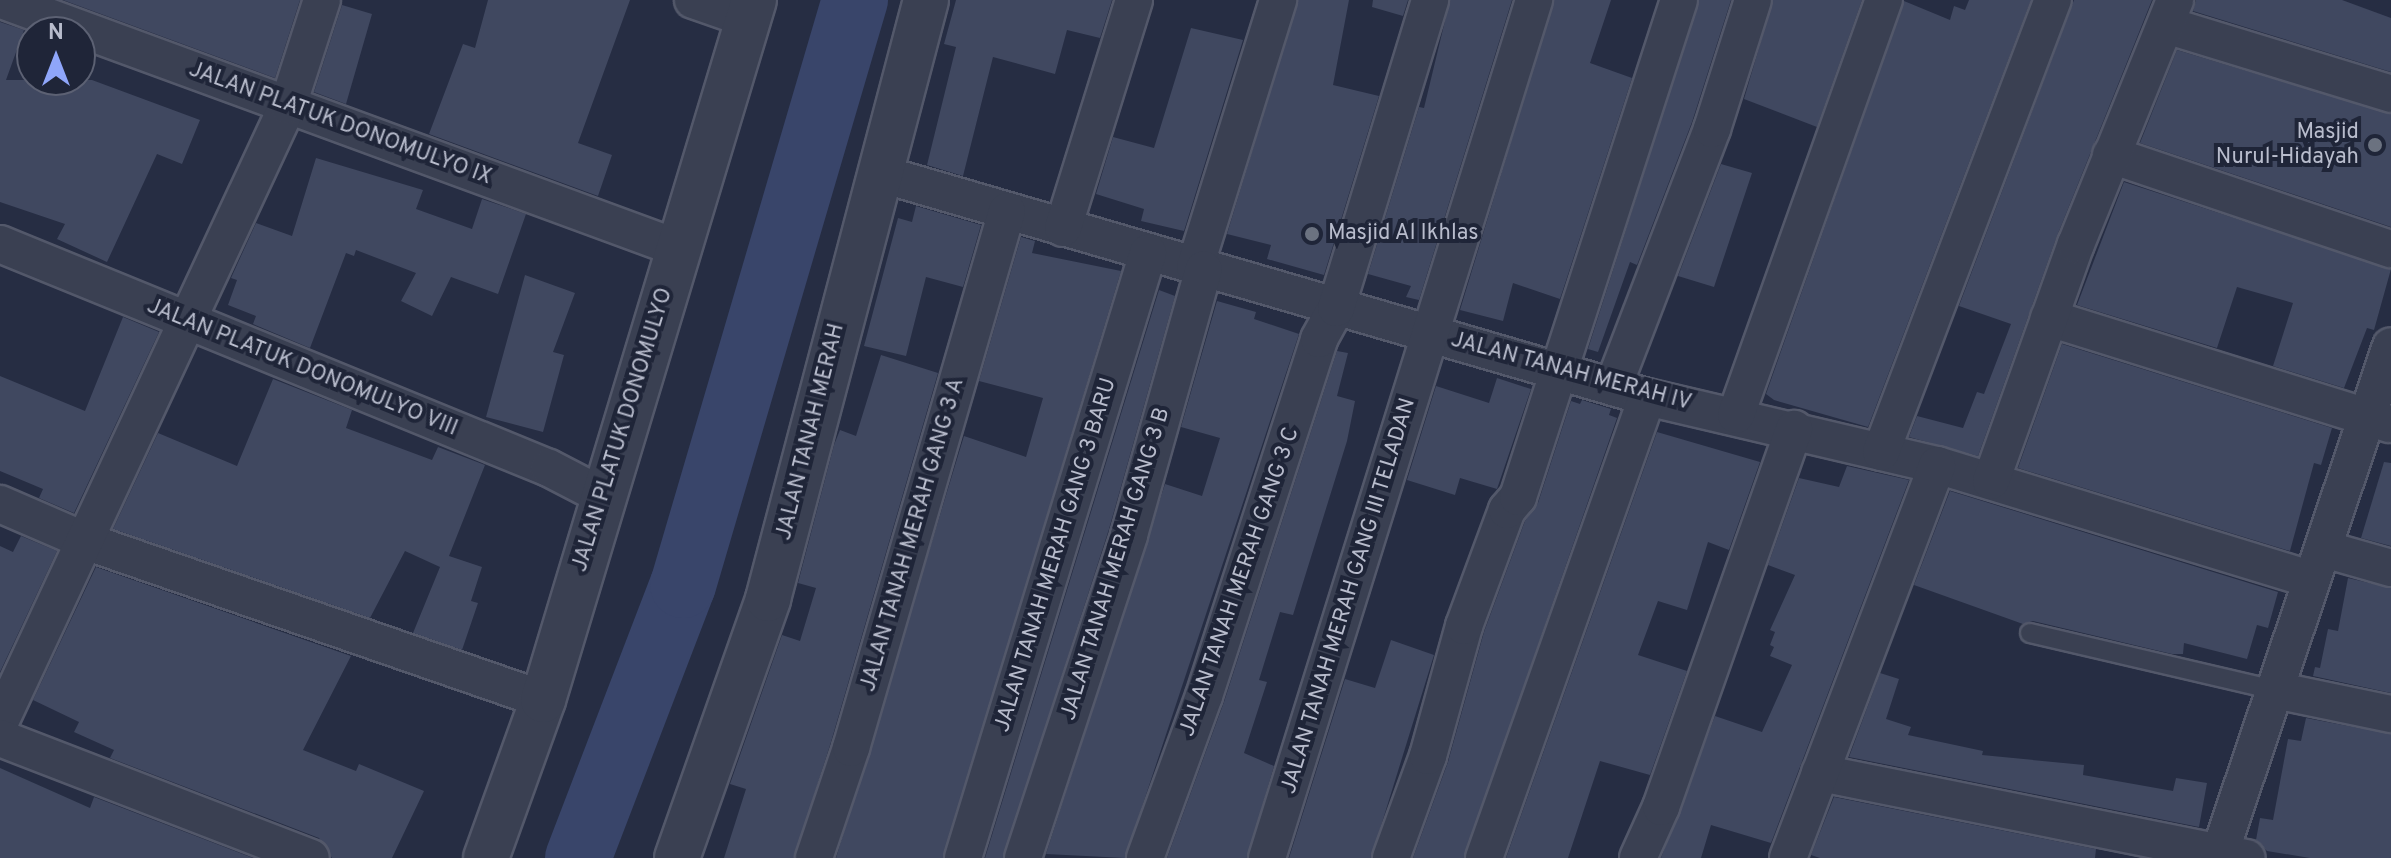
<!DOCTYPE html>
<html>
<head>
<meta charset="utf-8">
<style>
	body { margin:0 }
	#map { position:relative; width:2391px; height:858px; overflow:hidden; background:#262d43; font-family:Overpass,sans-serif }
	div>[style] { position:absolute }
	.river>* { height:66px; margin:-33px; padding:0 33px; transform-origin:33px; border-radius:33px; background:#39456a }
	.building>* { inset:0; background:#404860 }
	.roads { filter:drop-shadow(2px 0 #53586a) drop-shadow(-2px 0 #53586a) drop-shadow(0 2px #53586a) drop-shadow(0 -2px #53586a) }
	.service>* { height:18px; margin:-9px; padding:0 9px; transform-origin:9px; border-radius:9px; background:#3a4052 }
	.minor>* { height:36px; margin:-18px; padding:0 18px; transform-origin:18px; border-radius:18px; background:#3a4052 }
	.tertiary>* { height:44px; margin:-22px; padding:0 22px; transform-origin:22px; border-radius:22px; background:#3a4052 }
	.dots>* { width:22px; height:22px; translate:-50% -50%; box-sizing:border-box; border:4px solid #1f2538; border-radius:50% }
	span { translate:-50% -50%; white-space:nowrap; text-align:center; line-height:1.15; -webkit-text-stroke:8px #1f2538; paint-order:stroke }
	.street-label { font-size:22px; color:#b8bccc }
	.poi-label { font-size:22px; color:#b8bccc }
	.right { translate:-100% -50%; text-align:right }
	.left { translate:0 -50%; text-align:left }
	.north { position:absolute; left:16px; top:16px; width:80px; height:80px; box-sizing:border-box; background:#1f2538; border:2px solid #5c6173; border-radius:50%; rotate:0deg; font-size:22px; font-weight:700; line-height:32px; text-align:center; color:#b8bccc }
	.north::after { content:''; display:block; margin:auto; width:28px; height:36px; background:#8fa6fa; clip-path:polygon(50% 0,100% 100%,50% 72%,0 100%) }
</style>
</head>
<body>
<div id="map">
	<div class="river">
		<div style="left:578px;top:858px;width:292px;rotate:-69deg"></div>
		<div style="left:683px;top:585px;width:610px;rotate:-73.62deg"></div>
	</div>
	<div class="building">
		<div style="clip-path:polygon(63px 0,300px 0,275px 78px)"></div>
		<div style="clip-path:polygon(488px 0,630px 0,578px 143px,612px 155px,598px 196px,429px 134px,463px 44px,475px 48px)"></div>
		<div style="clip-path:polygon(956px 0,1112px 0,1100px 38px,1067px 30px,1055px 74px,993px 57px,963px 176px,927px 165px,956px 47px,944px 44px)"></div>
		<div style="clip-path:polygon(1298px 0,1349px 0,1333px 85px,1379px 96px,1324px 275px,1267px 259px,1271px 245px,1227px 234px)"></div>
		<div style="clip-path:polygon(1373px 0,1408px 0,1403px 16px,1372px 7px)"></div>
		<div style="clip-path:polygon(1450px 0,1512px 0,1419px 300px,1406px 297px,1411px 286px,1368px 274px,1419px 107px,1424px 108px)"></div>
		<div style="clip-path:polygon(1554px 0,1611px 0,1590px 63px,1632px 78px,1560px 299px,1513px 283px,1503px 321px,1460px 310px)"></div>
		<div style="clip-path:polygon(1699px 0,1731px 0,1692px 122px,1637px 265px,1630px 262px,1598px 352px,1588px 349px)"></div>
		<div style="clip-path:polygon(1773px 0,1862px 0,1817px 127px,1744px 99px)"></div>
		<div style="clip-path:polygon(1969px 0,2031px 0,1868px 427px,1774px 400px,1766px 394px,1904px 1px,1950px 20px,1954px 6px,1965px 10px)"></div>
		<div style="clip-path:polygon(2074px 0,2152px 0,2057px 236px,1978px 456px,1909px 437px,1917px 416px,1963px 428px,1977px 392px,1984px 394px,2011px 324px,1959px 306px)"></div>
		<div style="clip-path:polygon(2196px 0,2342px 0,2391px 18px,2391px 72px,2193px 11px)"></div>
		<div style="clip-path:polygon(342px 5px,372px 14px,346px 104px,314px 92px)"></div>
		<div style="clip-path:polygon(0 22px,24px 30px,6px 80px,92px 80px,200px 120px,182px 164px,157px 154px,107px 262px,57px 239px,65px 224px,0 202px)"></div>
		<div style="clip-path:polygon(1191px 28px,1243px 40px,1184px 231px,1141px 221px,1144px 209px,1096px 194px,1113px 137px,1154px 148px)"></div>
		<div style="clip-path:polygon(2177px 50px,2391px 114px,2391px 227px,2140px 143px)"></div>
		<div style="clip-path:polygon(316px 158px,423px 190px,416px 209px,472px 229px,482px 199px,526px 214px,498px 294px,451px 277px,432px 316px,401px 301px,416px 273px,356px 250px,354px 256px,346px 253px,310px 348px,253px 324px,256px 316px,228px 305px,237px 280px,231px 278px,256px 223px,292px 236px)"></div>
		<div style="clip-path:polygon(1721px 164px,1752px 173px,1714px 287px,1678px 276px)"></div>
		<div style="clip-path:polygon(2124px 182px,2391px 269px,2374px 330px,2367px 328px,2344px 388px,2273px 366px,2293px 303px,2237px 287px,2217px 348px,2077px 305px)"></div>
		<div style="clip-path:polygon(916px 206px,981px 225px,963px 287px,926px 277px,906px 356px,864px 346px,898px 218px,912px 222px)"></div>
		<div style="clip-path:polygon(1021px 237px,1035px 241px,1032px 253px,1121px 271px,943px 858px,836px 858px,964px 436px,1026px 457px,1043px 398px,979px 381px)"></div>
		<div style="clip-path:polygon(525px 275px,575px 293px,553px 352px,564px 355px,543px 432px,486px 417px)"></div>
		<div style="clip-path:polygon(1159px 290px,1175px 296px,1109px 529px,1003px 858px,985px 858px)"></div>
		<div style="clip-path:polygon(1217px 301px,1256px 312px,1254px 319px,1299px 334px,1125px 858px,1046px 854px,1165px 484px,1202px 496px,1220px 438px,1181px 427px)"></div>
		<div style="clip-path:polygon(123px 317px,159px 332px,74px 513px,39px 498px,43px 489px,0 471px,0 376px,85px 411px)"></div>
		<div style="clip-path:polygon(2062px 344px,2332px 428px,2321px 465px,2314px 463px,2290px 551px,2018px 468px)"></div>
		<div style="clip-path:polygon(1337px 351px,1348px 353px,1337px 396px,1355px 401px,1347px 441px,1293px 615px,1280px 612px,1259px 680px,1267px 682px,1244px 753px,1274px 766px,1247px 858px,1167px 858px,1224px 702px)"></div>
		<div style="clip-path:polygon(881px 355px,938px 373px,831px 742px,794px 858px,724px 858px,746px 789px,730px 784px,782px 635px,800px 641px,816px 588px,798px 583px,834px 445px,840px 430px,856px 436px)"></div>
		<div style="clip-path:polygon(1497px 378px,1531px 389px,1497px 489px,1460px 478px,1455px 495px,1407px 480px,1436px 386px,1489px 403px)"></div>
		<div style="clip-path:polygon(273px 379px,352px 410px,346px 428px,432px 460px,438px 447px,485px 465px,449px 556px,482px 567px,471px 601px,478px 603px,462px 650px,413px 633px,440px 567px,405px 551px,370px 618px,113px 529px,158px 433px,237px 466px)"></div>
		<div style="clip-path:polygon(1582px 400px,1611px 409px,1609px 415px,1617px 418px,1464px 858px,1413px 858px,1448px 762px,1484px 632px,1525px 521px,1538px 503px,1571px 401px,1580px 404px)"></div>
		<div style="clip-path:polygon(1657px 432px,1760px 462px,1729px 550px,1708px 542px,1687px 610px,1658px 601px,1638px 655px,1687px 671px,1650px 775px,1600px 761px,1568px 858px,1506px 858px)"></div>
		<div style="clip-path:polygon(2384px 462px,2391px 463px,2391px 546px,2361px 538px)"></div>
		<div style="clip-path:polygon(1847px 466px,1909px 480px,1771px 843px,1711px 825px,1701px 858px,1661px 858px,1715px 716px,1762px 732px,1792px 665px,1770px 656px,1774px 647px,1770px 645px,1775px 632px,1770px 630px,1795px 575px,1768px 565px,1799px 478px,1839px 487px)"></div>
		<div style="clip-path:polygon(1950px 491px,2278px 592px,2268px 628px,2257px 625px,2247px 659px,2184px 643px,2183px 654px,2172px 654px,2033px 621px,2023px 624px,1914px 585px)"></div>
		<div style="clip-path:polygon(21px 536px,57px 551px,0 672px,0 546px,13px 552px)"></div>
		<div style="clip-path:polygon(96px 567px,351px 656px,303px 750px,356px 771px,359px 764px,424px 791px,392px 858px,332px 858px,319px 838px,110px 758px,114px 750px,74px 732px,79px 722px,33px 700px)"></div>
		<div style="clip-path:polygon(2348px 578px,2391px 588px,2391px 693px,2313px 676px,2315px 667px,2320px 668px,2328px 629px,2338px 631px)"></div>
		<div style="clip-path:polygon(1391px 640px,1434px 655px,1371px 858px,1289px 858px,1345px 679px,1375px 688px)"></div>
		<div style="clip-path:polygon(1880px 673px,1899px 679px,1886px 719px,1911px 727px,1908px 735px,1983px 751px,1982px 755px,2084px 765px,2083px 775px,2173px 791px,2176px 778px,2207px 783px,2199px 827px,1849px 757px)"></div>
		<div style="clip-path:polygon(2306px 718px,2391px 734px,2391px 858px,2310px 858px,2267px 851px,2256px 840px,2260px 818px,2273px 820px,2288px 739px,2301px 741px)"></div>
		<div style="clip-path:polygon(0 768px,90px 808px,94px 797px,253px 858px,0 858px)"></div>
		<div style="clip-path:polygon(1834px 797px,2096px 849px,2095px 858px,1820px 858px,1811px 855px)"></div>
	</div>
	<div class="roads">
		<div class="service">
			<div style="left:2030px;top:633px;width:252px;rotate:13.1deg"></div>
		</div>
		<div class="minor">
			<div style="left:2px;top:0;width:720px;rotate:20.15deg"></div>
			<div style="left:693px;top:0;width:58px;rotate:19.1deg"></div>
			<div style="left:2166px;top:25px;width:235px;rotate:17deg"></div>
			<div style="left:2111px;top:155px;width:295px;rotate:18.6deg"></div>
			<div style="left:878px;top:173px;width:801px;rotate:16.24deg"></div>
			<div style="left:1647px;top:397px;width:298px;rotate:13.2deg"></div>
			<div style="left:1937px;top:465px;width:392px;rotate:17deg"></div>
			<div style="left:1063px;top:228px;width:239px;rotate:-72.7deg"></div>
			<div style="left:0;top:244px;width:593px;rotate:22.2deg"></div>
			<div style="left:549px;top:468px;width:59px;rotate:27.4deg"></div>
			<div style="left:1195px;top:267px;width:280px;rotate:-72.7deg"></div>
			<div style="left:2049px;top:318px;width:356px;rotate:17.3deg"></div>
			<div style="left:1613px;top:387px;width:276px;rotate:-69deg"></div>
			<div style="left:1712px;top:129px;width:135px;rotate:-72.4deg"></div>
			<div style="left:1736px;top:415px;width:441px;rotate:-70.4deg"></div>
			<div style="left:1881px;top:452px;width:484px;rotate:-69.2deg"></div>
			<div style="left:1991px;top:481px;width:252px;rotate:-70.3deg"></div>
			<div style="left:2076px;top:244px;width:263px;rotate:-67.9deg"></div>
			<div style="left:0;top:504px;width:96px;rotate:23.4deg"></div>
			<div style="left:88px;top:542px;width:482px;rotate:19.1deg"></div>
			<div style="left:2324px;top:549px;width:70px;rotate:15.8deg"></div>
			<div style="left:2275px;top:690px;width:118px;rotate:11.7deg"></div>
			<div style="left:0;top:722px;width:681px;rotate:-64.98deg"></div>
			<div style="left:288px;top:105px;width:110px;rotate:-72.1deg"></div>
			<div style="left:0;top:738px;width:333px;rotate:21.1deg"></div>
			<div style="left:1820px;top:773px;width:435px;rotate:11.3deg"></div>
			<div style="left:814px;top:858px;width:116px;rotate:-71.4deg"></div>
			<div style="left:851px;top:748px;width:559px;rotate:-73.8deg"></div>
			<div style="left:963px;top:858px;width:633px;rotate:-73deg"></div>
			<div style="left:1023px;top:858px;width:340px;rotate:-71.8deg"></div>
			<div style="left:1129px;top:535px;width:276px;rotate:-74.3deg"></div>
			<div style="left:1145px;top:858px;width:172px;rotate:-70deg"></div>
			<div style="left:1204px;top:696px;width:375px;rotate:-72.1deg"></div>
			<div style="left:1319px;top:339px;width:35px;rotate:-61deg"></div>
			<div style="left:1336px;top:308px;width:322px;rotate:-73deg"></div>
			<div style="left:1267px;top:858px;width:899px;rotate:-72.71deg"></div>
			<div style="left:1391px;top:858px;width:109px;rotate:-70.1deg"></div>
			<div style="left:1428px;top:756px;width:135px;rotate:-74.5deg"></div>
			<div style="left:1464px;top:626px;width:124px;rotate:-69.7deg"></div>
			<div style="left:1507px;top:510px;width:17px;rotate:-50deg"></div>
			<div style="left:1518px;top:497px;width:522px;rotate:-72.05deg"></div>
			<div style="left:1484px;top:858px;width:489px;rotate:-70.5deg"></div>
			<div style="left:1638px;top:858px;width:56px;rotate:-65.7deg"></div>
			<div style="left:1661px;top:807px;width:401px;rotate:-70.6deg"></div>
			<div style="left:1788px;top:858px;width:420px;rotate:-69.2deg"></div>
			<div style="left:2218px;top:858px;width:540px;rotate:-71.33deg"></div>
		</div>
		<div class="tertiary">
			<div style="left:486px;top:858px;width:168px;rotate:-70.2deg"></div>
			<div style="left:543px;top:700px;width:731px;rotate:-73.23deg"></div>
			<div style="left:677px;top:858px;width:275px;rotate:-70.6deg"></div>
			<div style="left:768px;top:599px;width:619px;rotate:-75.22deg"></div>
		</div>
	</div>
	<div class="dots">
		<div style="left:2375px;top:145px;background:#6b7280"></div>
		<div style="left:1312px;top:234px;background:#6b7280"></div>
	</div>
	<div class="street-label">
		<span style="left:340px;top:124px;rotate:20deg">JALAN PLATUK DONOMULYO IX</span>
		<span style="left:302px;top:368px;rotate:22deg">JALAN PLATUK DONOMULYO VIII</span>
		<span style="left:1571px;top:372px;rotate:15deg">JALAN TANAH MERAH IV</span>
		<span style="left:623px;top:430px;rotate:-73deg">JALAN PLATUK DONOMULYO</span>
		<span style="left:811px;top:432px;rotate:-76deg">JALAN TANAH MERAH</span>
		<span style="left:913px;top:535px;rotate:-74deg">JALAN TANAH MERAH GANG 3 A</span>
		<span style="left:1056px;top:555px;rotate:-73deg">JALAN TANAH MERAH GANG 3 BARU</span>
		<span style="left:1116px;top:564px;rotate:-73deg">JALAN TANAH MERAH GANG 3 B</span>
		<span style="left:1240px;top:582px;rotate:-71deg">JALAN TANAH MERAH GANG 3 C</span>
		<span style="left:1349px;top:596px;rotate:-73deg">JALAN TANAH MERAH GANG III TELADAN</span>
	</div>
	<div class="poi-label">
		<span class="right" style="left:2359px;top:145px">Masjid<br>Nurul-Hidayah</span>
		<span class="left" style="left:1328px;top:234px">Masjid Al Ikhlas</span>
	</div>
	<div class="north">N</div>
</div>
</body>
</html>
